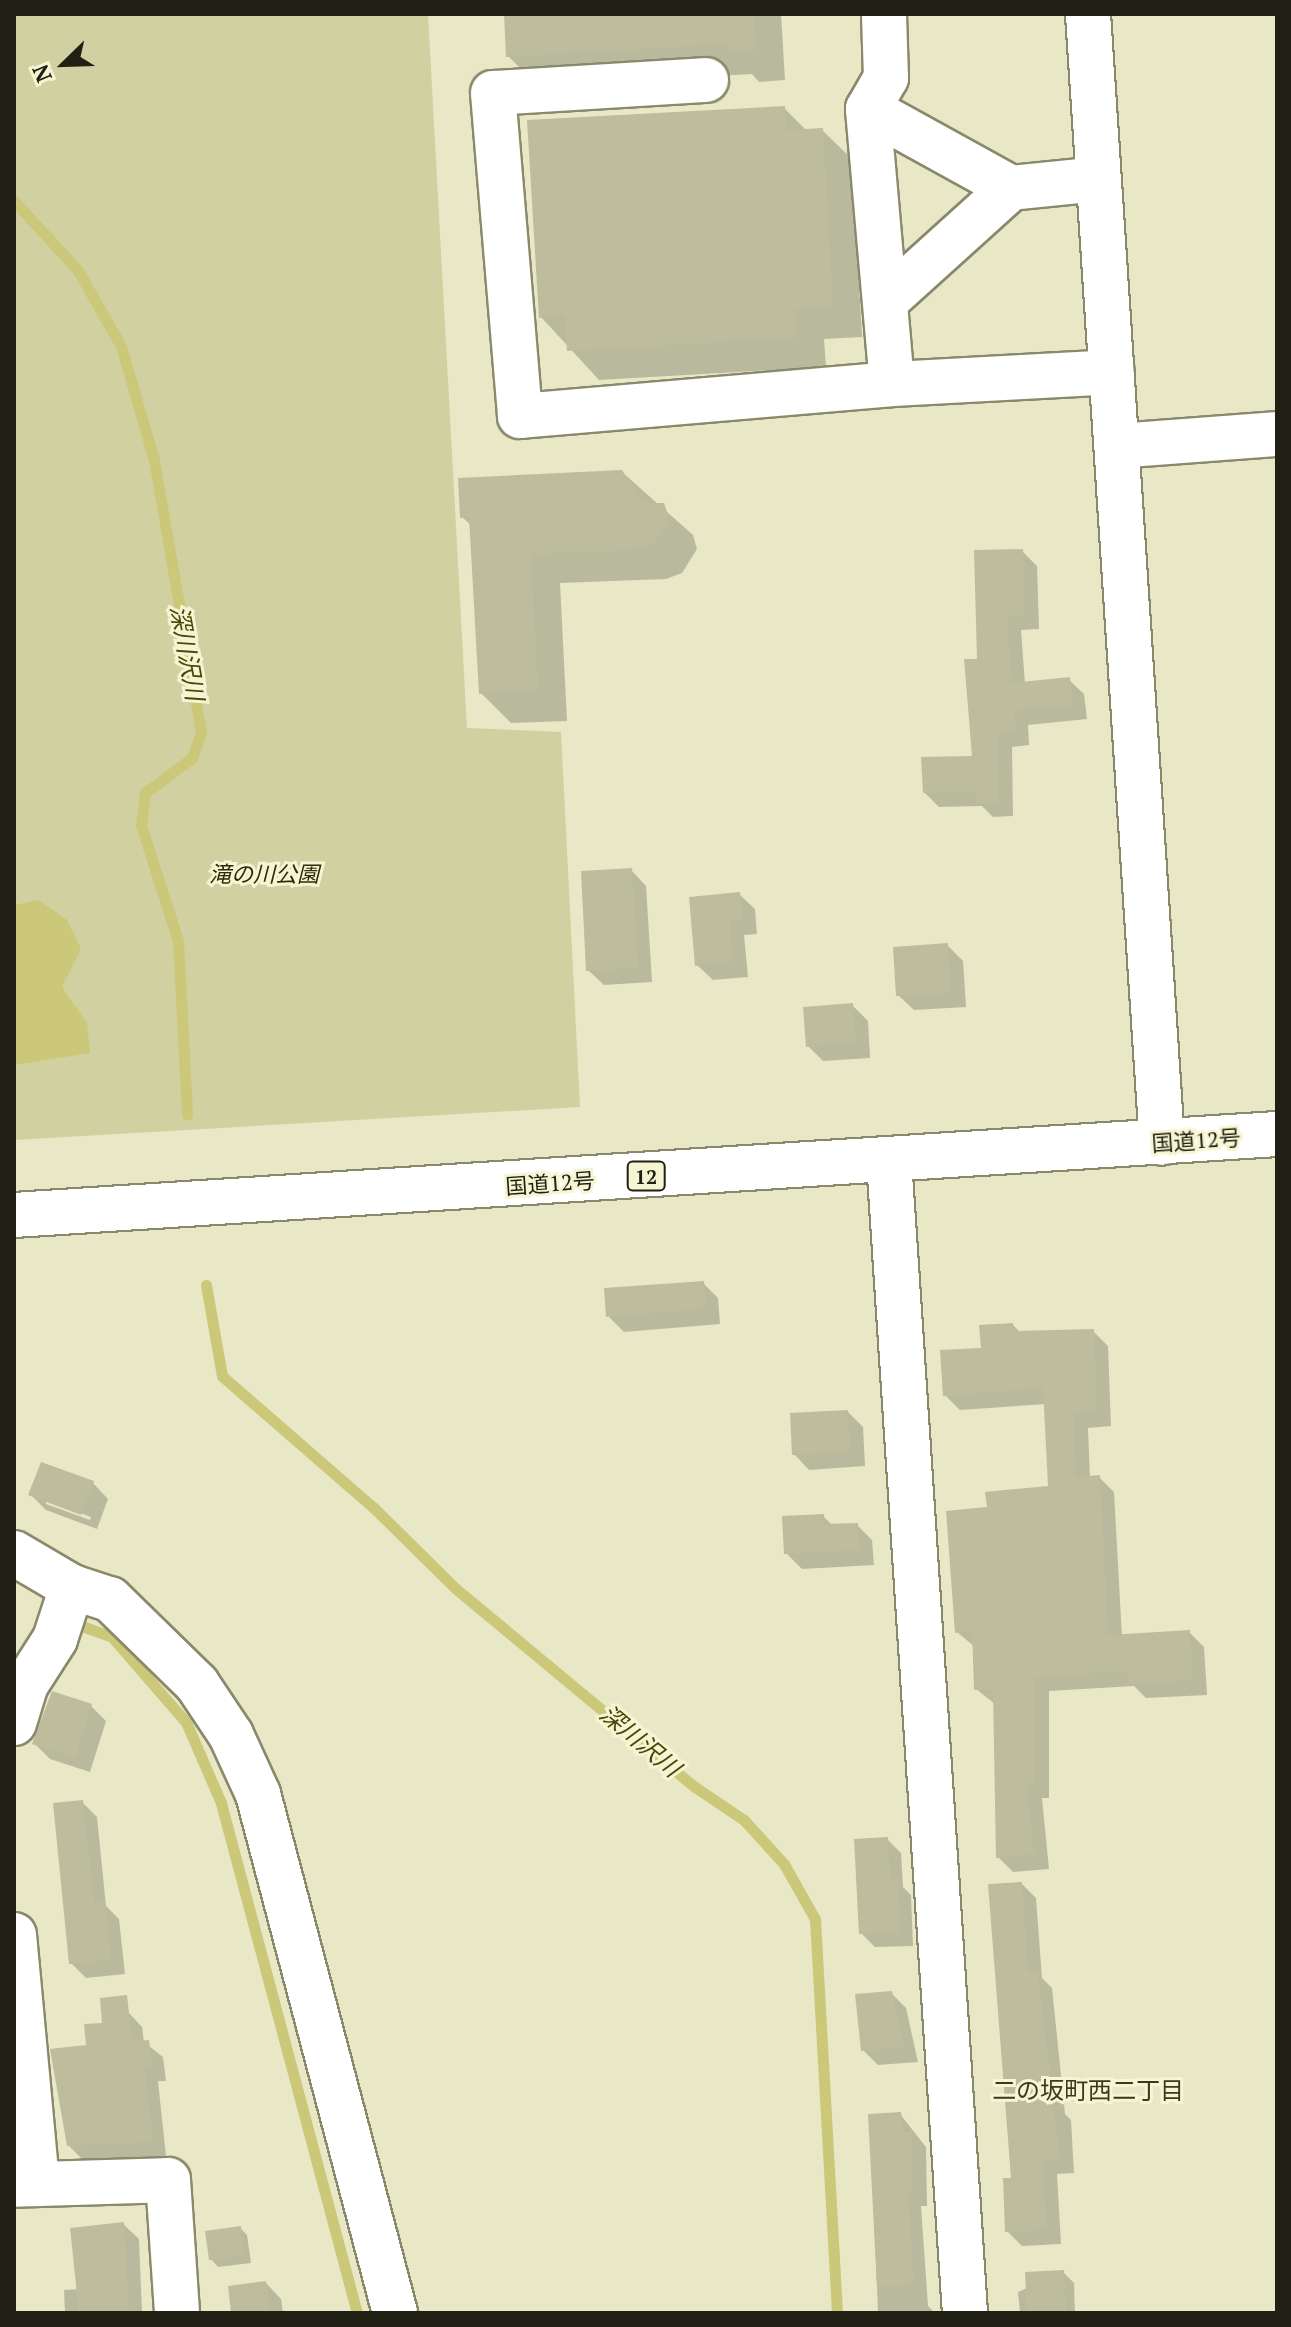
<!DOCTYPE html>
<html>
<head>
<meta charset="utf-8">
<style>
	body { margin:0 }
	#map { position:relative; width:1291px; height:2327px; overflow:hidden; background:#e8e8c6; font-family:"PT Serif","Noto Sans JP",serif }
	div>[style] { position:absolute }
	.green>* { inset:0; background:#d1d0a1 }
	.water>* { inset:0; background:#cbc879 }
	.shadow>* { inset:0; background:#0003 }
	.stream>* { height:11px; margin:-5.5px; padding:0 5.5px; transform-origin:5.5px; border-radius:5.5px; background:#cbc879 }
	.building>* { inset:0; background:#bdbc9c }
	.roads { filter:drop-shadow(2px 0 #8a896b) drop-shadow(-2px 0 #8a896b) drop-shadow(0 2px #8a896b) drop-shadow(0 -2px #8a896b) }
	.minor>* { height:44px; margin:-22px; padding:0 22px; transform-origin:22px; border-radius:22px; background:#fff }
	.highway>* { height:44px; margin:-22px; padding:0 22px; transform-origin:22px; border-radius:22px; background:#fff }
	span { translate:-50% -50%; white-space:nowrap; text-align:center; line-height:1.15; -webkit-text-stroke:6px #f6f5d3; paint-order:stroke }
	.shield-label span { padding:2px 6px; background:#f6f5d3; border:2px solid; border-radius:6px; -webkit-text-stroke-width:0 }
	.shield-label { font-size:20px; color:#1f1f13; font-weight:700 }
	.park-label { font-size:22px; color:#2d2b07; font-style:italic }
	.street-label { font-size:22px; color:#1f1f13 }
	.water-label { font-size:24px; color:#4b4708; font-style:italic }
	.neighbourhood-label { font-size:24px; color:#3b391d }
	.frame { position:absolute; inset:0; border:16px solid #1f1f13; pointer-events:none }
	.north { position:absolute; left:24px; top:24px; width:80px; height:80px; -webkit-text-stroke:6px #f6f5d3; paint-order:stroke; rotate:247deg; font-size:22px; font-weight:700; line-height:32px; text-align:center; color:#1f1f13 }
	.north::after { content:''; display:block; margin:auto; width:28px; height:36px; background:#1f1f13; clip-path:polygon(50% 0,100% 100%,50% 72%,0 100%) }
</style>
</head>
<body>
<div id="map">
	<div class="green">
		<div style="clip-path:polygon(14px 14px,428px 14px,467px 728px,561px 732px,580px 1107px,14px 1140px)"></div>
	</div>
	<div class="water">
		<div style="clip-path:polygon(39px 900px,67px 920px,81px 949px,62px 987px,87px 1023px,90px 1053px,14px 1065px,14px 905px)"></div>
	</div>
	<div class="shadow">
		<div style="clip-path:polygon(506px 14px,781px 14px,785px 80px,759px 82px,752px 74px,538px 86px,508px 56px)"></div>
		<div style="clip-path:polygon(784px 108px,806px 130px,822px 130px,852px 159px,862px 337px,824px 339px,826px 367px,599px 380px,541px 317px)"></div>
		<div style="clip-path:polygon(622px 472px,693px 535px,697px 549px,682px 573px,666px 579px,560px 583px,567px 721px,511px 723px,481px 693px,472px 526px,462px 517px)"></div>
		<div style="clip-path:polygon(1022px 551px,1037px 566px,1039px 629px,1021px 630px,1025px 684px,1069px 680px,1084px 694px,1087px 719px,1028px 725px,1029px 745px,1012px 747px,1013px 816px,993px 817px,982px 806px,939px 807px,925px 793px,974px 758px,979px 660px)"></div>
		<div style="clip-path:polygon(631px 870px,646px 886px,652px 982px,604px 985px,588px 970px)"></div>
		<div style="clip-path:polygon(739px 894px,755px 909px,757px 934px,744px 935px,748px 977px,713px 980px,697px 965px)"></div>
		<div style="clip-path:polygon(947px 945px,963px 961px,966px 1007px,914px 1010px,898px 995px)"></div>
		<div style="clip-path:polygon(852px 1005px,868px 1021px,870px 1058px,823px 1061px,808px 1046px)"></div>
		<div style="clip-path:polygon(703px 1283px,718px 1298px,720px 1324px,624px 1332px,608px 1316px)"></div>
		<div style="clip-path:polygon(1013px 1325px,1021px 1333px,1093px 1331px,1108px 1346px,1111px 1426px,1088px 1428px,1090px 1478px,1099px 1477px,1114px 1492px,1122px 1637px,1189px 1632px,1204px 1647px,1207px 1695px,1146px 1698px,1134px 1686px,1049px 1691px,1049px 1798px,1042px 1798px,1049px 1869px,1013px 1872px,998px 1857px,995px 1704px,976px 1689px,975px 1647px,957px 1632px,989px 1509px,1050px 1488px,1046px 1404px,960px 1410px,945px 1395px,983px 1350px)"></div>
		<div style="clip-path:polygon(848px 1412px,863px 1427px,865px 1466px,809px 1470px,794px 1454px)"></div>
		<div style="clip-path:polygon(evenodd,93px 1483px,108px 1499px,97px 1529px,46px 1510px,31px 1495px,93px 1483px,46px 1500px,91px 1517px,90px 1520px,46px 1504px,46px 1500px)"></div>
		<div style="clip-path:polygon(823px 1516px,833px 1526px,857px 1525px,872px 1540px,874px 1565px,802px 1569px,786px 1553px)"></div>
		<div style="clip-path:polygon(91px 1706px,106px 1721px,90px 1772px,50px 1759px,35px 1744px)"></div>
		<div style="clip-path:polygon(82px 1802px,97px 1817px,106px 1906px,119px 1919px,125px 1974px,86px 1978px,71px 1963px)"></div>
		<div style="clip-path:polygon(887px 1839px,901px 1853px,903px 1887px,911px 1895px,913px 1946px,875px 1947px,861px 1933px)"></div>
		<div style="clip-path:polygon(1022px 1884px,1036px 1898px,1042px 1978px,1052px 1988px,1065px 2114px,1071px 2120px,1074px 2173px,1057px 2174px,1061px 2244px,1022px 2246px,1007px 2231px,1013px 2179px)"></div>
		<div style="clip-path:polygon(891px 1993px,906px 2008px,918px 2062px,878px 2065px,863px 2050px)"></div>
		<div style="clip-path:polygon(128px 2012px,142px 2027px,144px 2042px,163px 2057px,166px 2081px,158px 2081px,166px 2156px,83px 2160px,69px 2146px,88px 2047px,104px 2025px)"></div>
		<div style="clip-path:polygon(900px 2114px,926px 2147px,927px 2206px,921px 2206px,928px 2306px,935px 2313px,878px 2313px,870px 2116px)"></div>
		<div style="clip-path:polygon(123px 2224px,139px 2239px,142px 2313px,65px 2313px,64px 2290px,79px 2289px)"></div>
		<div style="clip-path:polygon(240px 2228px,247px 2235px,251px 2263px,218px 2267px,211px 2259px)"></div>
		<div style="clip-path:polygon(1063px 2272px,1074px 2283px,1075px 2313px,1020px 2313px,1018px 2292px)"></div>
		<div style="clip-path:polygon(266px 2283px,281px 2299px,283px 2313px,233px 2313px)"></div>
	</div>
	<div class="stream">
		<div style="left:14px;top:201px;width:93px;rotate:47.2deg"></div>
		<div style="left:77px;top:269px;width:89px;rotate:60.3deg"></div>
		<div style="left:121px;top:346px;width:119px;rotate:73.9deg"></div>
		<div style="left:154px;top:460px;width:276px;rotate:80.2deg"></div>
		<div style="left:201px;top:732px;width:28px;rotate:109deg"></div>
		<div style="left:192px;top:758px;width:59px;rotate:143.3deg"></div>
		<div style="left:145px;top:793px;width:32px;rotate:97deg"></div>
		<div style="left:141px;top:825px;width:122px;rotate:72.3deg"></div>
		<div style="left:178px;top:941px;width:174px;rotate:87deg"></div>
		<div style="left:206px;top:1285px;width:92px;rotate:80deg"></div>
		<div style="left:222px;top:1376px;width:201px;rotate:41deg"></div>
		<div style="left:374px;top:1508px;width:114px;rotate:44.6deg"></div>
		<div style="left:455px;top:1588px;width:312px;rotate:39.7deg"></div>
		<div style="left:695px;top:1787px;width:59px;rotate:34deg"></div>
		<div style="left:744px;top:1820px;width:59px;rotate:47.7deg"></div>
		<div style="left:784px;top:1864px;width:63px;rotate:60.6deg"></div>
		<div style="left:815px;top:1919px;width:395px;rotate:86.8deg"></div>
		<div style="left:82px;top:1626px;width:32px;rotate:20deg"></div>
		<div style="left:112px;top:1637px;width:113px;rotate:49deg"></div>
		<div style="left:186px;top:1722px;width:88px;rotate:66.6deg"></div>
		<div style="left:221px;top:1803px;width:528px;rotate:75.07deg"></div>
	</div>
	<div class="building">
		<div style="clip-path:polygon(504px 14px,754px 14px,756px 51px,728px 53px,727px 44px,506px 57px)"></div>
		<div style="clip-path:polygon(785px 106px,786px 130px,823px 128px,833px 308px,795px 310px,797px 338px,567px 351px,565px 316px,539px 318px,527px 120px)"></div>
		<div style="clip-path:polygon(622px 470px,642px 503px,664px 503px,669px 518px,663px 531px,653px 544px,635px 550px,531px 554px,538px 691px,479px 694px,469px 517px,460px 518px,458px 478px)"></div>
		<div style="clip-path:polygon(1023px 549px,1025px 615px,1007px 616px,1012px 683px,1070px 677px,1073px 705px,1014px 711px,1016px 731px,998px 732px,999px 802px,976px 803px,975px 792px,923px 793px,921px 757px,972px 756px,964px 659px,977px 659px,974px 550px)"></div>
		<div style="clip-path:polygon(632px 868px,638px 968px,586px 971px,581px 871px)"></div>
		<div style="clip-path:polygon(740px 892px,743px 919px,729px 920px,733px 962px,695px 966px,689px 897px)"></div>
		<div style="clip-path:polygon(948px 943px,951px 993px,896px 996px,893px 947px)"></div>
		<div style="clip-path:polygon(853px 1003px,856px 1043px,806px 1047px,803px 1007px)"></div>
		<div style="clip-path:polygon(704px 1281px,706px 1309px,606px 1317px,604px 1288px)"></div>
		<div style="clip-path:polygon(1013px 1323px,1014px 1331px,1094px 1329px,1097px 1412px,1073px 1414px,1076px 1477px,1100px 1475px,1108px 1635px,1190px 1630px,1193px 1680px,1129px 1684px,1128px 1671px,1035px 1677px,1035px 1784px,1027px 1784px,1034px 1854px,996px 1858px,993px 1689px,974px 1690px,972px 1631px,955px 1633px,946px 1511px,987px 1507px,985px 1492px,1048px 1486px,1043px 1388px,943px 1396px,940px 1350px,981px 1348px,979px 1325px)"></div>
		<div style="clip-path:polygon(848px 1410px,850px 1452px,792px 1455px,790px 1413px)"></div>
		<div style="clip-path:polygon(41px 1462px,94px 1481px,81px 1515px,28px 1495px)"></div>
		<div style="clip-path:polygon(824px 1514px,824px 1524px,858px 1523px,859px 1550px,784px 1554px,782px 1516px)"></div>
		<div style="clip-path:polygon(52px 1691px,92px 1704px,75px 1758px,32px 1744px)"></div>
		<div style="clip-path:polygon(83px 1800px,94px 1903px,105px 1902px,111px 1960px,69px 1964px,53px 1803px)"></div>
		<div style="clip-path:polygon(888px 1837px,890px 1879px,898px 1879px,900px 1933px,859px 1934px,854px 1839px)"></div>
		<div style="clip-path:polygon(1022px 1882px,1028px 1972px,1038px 1971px,1060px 2159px,1043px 2160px,1047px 2230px,1005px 2232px,1003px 2178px,1011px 2178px,988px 1884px)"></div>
		<div style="clip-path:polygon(892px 1991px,904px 2047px,861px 2051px,855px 1994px)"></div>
		<div style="clip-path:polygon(127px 1995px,132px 2041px,149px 2040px,152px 2067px,145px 2067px,153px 2142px,67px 2146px,50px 2049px,86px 2045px,84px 2024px,102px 2023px,100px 1998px)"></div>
		<div style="clip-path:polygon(901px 2112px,903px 2132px,912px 2131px,913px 2192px,908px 2192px,914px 2285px,877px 2287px,868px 2114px)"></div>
		<div style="clip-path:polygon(124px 2222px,129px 2313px,79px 2313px,70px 2228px)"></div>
		<div style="clip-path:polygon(241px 2226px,244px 2256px,209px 2260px,205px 2231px)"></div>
		<div style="clip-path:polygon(1064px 2270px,1066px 2313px,1027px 2313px,1025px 2272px)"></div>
		<div style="clip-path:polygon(266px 2281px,270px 2313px,231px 2313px,228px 2286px)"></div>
	</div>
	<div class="roads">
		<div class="minor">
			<div style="left:1088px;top:14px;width:1131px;rotate:86.25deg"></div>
			<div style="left:706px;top:80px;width:213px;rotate:176.5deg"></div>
			<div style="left:493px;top:93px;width:324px;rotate:85.2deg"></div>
			<div style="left:520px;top:416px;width:373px;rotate:-4.9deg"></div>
			<div style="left:892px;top:384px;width:276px;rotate:-95deg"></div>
			<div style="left:868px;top:109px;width:36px;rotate:-60deg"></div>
			<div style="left:886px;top:78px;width:64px;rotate:-91.8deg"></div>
			<div style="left:868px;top:109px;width:163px;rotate:28.9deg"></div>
			<div style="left:887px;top:300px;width:167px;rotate:-42.1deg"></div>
			<div style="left:1011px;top:188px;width:88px;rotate:-5.8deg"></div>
			<div style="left:892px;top:384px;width:220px;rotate:-3.1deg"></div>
			<div style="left:1117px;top:446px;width:160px;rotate:-4.3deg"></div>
			<div style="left:889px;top:1160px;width:1156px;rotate:86.23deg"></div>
			<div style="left:14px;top:1553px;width:67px;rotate:30.4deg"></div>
			<div style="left:72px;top:1587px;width:40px;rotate:18deg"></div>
			<div style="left:110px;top:1599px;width:122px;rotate:44.3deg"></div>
			<div style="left:197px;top:1684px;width:61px;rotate:56.3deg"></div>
			<div style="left:231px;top:1735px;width:65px;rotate:65.4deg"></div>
			<div style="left:258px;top:1794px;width:537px;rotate:75.21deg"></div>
			<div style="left:14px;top:1723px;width:39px;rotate:-73deg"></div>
			<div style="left:25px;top:1686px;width:56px;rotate:-57.4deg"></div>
			<div style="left:55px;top:1639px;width:55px;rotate:-71.9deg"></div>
			<div style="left:14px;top:1935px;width:250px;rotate:84.7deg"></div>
			<div style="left:37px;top:2184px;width:23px;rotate:178deg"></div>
			<div style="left:37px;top:2184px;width:131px;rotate:-1.7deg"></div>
			<div style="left:168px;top:2180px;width:133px;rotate:86.1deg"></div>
		</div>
		<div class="highway">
			<div style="left:14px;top:1215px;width:1266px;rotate:-3.67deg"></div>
		</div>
	</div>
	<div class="shield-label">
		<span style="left:646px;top:1176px">12</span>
	</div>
	<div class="park-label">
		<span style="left:264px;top:874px">滝の川公園</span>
	</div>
	<div class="street-label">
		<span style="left:1196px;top:1140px;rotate:-4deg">国道12号</span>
		<span style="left:550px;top:1183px;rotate:-4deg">国道12号</span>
	</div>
	<div class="water-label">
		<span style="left:187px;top:653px;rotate:80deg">深川沢川</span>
		<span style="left:640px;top:1741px;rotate:40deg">深川沢川</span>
	</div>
	<div class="neighbourhood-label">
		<span style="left:1088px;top:2091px">二の坂町西二丁目</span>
	</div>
	<div class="frame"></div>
	<div class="north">N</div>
</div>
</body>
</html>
